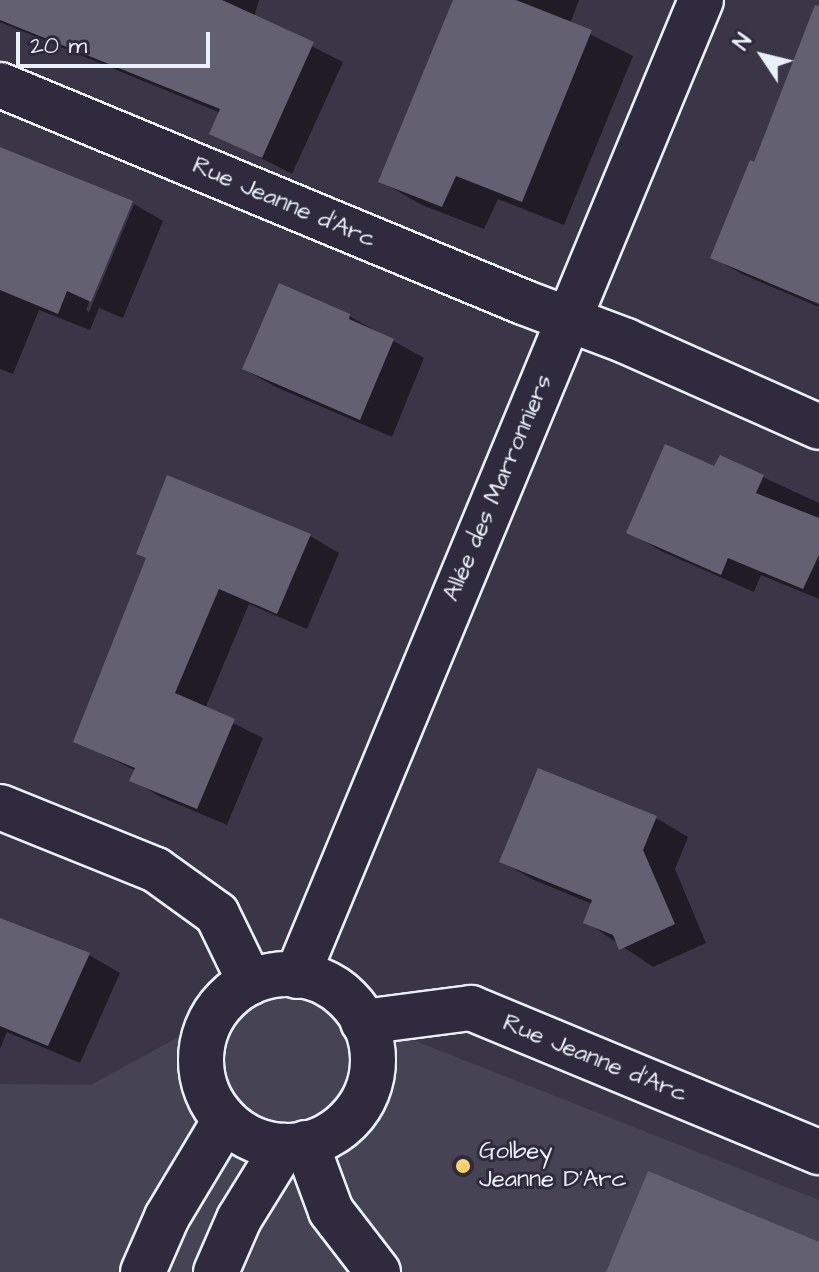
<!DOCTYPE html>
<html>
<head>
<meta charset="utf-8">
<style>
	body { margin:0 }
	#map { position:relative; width:819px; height:1272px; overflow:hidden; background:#3a3648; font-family:"Architects Daughter",sans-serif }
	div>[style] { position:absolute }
	.built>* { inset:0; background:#464354 }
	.shadow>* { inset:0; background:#0007 }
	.building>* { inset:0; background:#636171 }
	.roads { filter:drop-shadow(2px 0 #e8f1f8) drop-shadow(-2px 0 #e8f1f8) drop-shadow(0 2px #e8f1f8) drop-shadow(0 -2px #e8f1f8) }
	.street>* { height:44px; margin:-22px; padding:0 22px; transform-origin:22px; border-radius:22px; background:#2f2a3d }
	.street>.ring { margin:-22px; padding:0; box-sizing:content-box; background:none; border:44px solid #2f2a3d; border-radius:50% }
	.dots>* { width:22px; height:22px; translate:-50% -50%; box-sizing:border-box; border:4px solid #2f2a3d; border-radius:50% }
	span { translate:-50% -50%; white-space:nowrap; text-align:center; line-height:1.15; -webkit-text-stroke:6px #2f2a3d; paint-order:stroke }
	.street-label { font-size:24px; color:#e8f1f8 }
	.poi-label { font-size:24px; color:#e8f1f8 }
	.left { translate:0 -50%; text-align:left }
	.north { position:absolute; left:723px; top:16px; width:80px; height:80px; -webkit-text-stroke:6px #2f2a3d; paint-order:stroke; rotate:305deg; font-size:22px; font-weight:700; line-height:32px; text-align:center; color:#e8f1f8 }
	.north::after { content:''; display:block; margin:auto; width:28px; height:36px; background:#e8f1f8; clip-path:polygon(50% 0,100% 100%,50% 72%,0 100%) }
	.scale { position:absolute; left:16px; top:32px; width:194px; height:36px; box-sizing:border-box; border:4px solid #e8f1f8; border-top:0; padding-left:10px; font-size:24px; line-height:28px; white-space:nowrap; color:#e8f1f8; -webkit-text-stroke:6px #2f2a3d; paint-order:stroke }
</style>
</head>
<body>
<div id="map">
	<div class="built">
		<div style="clip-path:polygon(273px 985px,819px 1200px,819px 1272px,0 1272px,0 1084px,91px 1085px)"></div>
	</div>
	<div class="shadow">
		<div style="clip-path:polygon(0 0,259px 0,254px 17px,343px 62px,292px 174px,212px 133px,221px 113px,0 22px)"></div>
		<div style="clip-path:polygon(456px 0,579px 0,570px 24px,633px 56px,564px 225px,498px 199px,484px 229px,422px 205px,380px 181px)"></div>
		<div style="clip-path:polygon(819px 19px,819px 307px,744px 275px,713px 258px)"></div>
		<div style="clip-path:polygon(0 149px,134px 204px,130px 204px,86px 310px,89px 312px,134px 204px,163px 221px,123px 318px,99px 308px,90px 330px,39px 310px,13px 374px,0 369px)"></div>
		<div style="clip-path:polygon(349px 316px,424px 358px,392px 437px,276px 387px,244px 369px)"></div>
		<div style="clip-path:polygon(721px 458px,819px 503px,819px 599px,761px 575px,754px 592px,661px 551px,629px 532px,715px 469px)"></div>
		<div style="clip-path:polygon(310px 536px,339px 553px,307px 629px,249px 604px,205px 709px,263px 738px,227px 825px,161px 797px,131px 780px,136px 771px,76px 741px,148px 558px)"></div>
		<div style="clip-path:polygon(656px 818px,688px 837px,675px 869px,706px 943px,653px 967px,586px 922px,592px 904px,534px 880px,502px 862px)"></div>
		<div style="clip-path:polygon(0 920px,89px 955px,120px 973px,80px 1063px,7px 1032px,0 1049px)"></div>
	</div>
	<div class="building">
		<div style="clip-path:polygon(0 0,222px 0,314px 42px,262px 158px,209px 134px,220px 109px,0 20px)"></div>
		<div style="clip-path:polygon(453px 0,516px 0,592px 30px,522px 202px,456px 176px,442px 207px,378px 182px)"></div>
		<div style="clip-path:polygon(815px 5px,819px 6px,819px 304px,710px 258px,750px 160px,754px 162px)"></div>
		<div style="clip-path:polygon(0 147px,133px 201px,91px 302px,67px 291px,58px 314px,0 290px)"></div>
		<div style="clip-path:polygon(279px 283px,350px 314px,349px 319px,394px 339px,360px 420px,242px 369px)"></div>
		<div style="clip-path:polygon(665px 444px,714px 466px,720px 455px,764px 475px,756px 493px,819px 518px,819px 555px,803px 589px,728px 558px,721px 575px,626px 533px)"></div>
		<div style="clip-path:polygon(167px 475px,311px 534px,277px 614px,219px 589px,175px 693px,235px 719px,197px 809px,129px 781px,135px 768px,73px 742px,146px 558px,136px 554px)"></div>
		<div style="clip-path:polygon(538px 768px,657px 816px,643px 850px,675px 924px,619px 950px,613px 935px,583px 923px,592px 900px,499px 862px)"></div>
		<div style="clip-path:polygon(0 918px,90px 953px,48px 1046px,0 1026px)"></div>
		<div style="clip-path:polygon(648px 1171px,819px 1242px,819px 1272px,606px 1272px)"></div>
	</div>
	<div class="roads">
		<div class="street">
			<div style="left:0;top:85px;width:566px;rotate:22.53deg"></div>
			<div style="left:523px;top:302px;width:110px;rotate:20.7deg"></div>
			<div style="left:626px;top:341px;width:211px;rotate:24deg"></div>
			<div style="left:0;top:807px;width:168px;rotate:22deg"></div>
			<div style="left:156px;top:870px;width:75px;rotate:35.8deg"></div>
			<div style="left:217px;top:914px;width:76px;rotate:64.1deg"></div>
			<div class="ring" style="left:201px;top:974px;width:128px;height:128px"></div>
			<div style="left:297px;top:976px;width:1056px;rotate:-67.51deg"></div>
			<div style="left:363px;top:1022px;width:109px;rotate:-7.4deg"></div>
			<div style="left:471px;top:1008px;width:377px;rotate:22.5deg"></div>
			<div style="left:306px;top:1143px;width:72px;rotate:69.8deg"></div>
			<div style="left:331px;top:1211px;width:77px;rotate:52.4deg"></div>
			<div style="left:143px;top:1272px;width:60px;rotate:-66.4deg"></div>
			<div style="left:167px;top:1217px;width:113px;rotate:-59.1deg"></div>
			<div style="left:216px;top:1272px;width:58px;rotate:-66.5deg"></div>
			<div style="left:239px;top:1219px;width:86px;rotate:-58.3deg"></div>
		</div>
	</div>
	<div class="dots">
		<div style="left:463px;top:1166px;background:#ffd166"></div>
	</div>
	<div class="street-label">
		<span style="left:284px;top:203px;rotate:23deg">Rue Jeanne d'Arc</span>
		<span style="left:498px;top:488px;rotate:-67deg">Allée des Marronniers</span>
		<span style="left:595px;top:1059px;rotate:22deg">Rue Jeanne d'Arc</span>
	</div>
	<div class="poi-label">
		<span class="left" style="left:479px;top:1166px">Golbey<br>Jeanne D'Arc</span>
	</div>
	<div class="north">N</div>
	<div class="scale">20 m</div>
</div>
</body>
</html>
